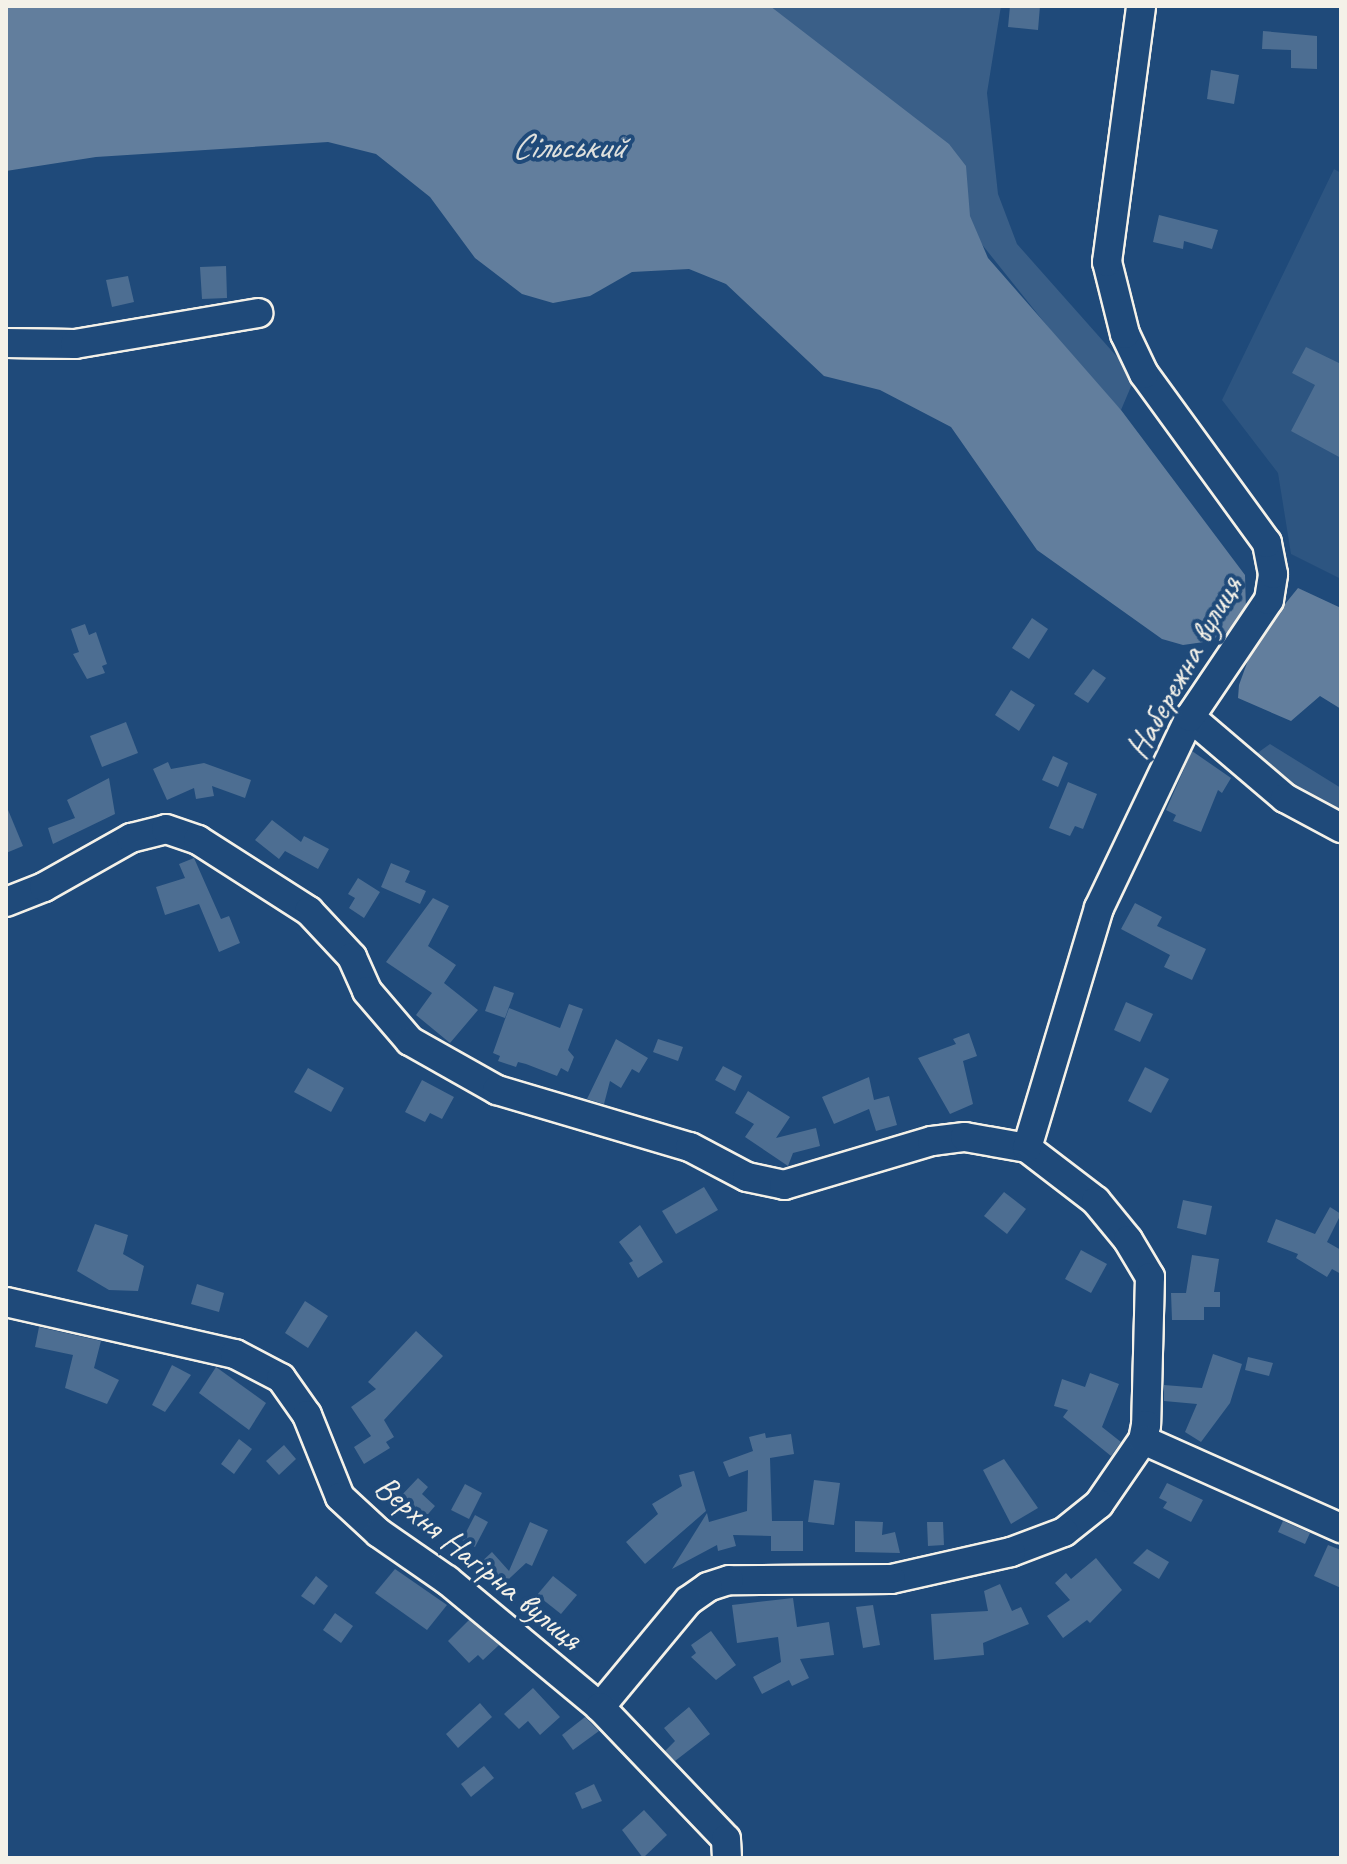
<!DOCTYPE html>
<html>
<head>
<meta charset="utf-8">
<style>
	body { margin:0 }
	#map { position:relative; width:1347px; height:1864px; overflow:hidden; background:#1f4a7a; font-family:Caveat,sans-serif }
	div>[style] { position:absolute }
	.built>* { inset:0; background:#2d5581 }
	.green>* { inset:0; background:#3a5f88 }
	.water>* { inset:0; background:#627e9d }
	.building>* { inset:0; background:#4d6e92 }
	.roads { filter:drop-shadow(2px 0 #f4f1e8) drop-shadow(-2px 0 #f4f1e8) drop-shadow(0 2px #f4f1e8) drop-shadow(0 -2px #f4f1e8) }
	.minor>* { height:28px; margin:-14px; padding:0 14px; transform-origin:14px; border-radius:14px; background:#1f4a7a }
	span { translate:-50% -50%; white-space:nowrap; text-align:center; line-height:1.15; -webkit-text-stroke:8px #1f4a7a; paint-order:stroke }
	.street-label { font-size:34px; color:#f4f1e8 }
	.water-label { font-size:36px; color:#dee0dd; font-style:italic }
	.frame { position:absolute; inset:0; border:8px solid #f4f1e8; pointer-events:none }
</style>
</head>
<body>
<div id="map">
	<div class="built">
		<div style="clip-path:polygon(1334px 169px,1341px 173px,1341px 579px,1291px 554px,1278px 473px,1222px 400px)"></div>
	</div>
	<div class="green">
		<div style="clip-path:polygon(705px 6px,1001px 6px,987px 93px,998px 194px,1017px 244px,1135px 377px,1121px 410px,1092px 382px,976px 237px)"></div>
		<div style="clip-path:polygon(1270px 744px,1341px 788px,1341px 828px,1242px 764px)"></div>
	</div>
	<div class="water">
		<div style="clip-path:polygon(6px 6px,770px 6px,949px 144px,966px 166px,970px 216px,988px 258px,1121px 410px,1245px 575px,1246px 610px,1235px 628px,1211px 641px,1183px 645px,1162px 639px,1037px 550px,951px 427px,880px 390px,824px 376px,726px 284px,689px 269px,632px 272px,590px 296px,553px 303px,522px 294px,475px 258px,430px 197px,376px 154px,328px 142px,96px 157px,6px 171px)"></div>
		<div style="clip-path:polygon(1298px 588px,1341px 608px,1341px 709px,1320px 696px,1291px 721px,1238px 698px,1239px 685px,1255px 641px)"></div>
	</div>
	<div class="building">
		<div style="clip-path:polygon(1010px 6px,1040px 6px,1038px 30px,1008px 27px)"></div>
		<div style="clip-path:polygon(1263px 31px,1317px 36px,1317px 69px,1291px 68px,1291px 50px,1262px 49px)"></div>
		<div style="clip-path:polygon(1211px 70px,1239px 75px,1234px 104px,1207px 99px)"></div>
		<div style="clip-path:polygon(1159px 215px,1218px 230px,1212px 249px,1184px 241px,1183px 249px,1153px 242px)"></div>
		<div style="clip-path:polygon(226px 266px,227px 298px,202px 299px,200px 267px)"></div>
		<div style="clip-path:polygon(128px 276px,134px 302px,112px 307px,106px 280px)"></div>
		<div style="clip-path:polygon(1306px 347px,1341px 364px,1341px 458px,1291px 431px,1315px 385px,1292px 373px)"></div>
		<div style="clip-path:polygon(1032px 618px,1048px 629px,1029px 659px,1012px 648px)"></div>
		<div style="clip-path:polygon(85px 624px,89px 635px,96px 632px,107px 664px,102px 666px,105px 673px,87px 679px,73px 654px,79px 652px,71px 629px)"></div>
		<div style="clip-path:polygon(1093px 669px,1106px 678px,1088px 703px,1074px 694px)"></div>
		<div style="clip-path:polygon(1011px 690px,1035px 705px,1019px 731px,995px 715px)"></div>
		<div style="clip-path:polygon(126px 722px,138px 753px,102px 767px,90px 736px)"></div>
		<div style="clip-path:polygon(1192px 751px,1231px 778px,1222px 793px,1218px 790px,1201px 832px,1173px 821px,1176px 815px,1166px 810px)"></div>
		<div style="clip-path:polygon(1053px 756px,1068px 763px,1058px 787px,1042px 780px)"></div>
		<div style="clip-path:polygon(168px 762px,171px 769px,204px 763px,251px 780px,245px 798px,212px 786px,214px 796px,196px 799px,194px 788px,167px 800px,153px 769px)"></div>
		<div style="clip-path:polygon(109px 778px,115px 814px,53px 844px,48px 828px,75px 818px,67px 800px)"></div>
		<div style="clip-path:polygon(1068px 782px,1097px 794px,1083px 829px,1075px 826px,1070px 836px,1049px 828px)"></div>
		<div style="clip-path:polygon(6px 805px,23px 846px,6px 853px)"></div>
		<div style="clip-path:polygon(272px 820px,301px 842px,304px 836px,329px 849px,318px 869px,285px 851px,279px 859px,255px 840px)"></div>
		<div style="clip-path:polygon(194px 858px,221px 919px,229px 916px,240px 943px,219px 952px,199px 904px,165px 915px,156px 887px,185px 878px,179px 864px)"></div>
		<div style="clip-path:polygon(391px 863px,410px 871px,405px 882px,426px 891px,420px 904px,381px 887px)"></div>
		<div style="clip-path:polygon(358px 878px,380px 892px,364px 918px,349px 908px,355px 898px,348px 894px)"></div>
		<div style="clip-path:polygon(433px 898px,449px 906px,428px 946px,456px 965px,444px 983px,478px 1010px,450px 1043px,416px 1015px,432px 993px,386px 962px)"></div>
		<div style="clip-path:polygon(1135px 903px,1162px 917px,1157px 926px,1206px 949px,1192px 980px,1164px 967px,1170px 955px,1121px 929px)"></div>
		<div style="clip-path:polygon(494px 986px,514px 993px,505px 1018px,485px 1011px)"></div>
		<div style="clip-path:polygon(1126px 1002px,1153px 1014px,1140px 1042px,1114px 1030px)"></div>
		<div style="clip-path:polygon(569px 1004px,583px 1009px,568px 1050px,574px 1057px,568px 1072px,561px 1068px,557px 1076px,526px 1064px,518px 1062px,516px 1067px,498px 1061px,500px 1056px,493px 1053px,509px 1008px,560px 1028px)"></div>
		<div style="clip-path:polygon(969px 1033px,977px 1056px,963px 1061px,973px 1104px,950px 1114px,918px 1058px,956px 1044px,953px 1039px)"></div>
		<div style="clip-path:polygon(616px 1039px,648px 1058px,639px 1073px,632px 1069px,621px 1088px,610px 1081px,604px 1104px,587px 1099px)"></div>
		<div style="clip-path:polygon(658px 1039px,683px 1047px,678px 1061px,653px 1052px)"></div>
		<div style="clip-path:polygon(723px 1066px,742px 1076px,735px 1091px,715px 1080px)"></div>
		<div style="clip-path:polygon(1145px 1067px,1169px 1079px,1151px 1113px,1128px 1101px)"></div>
		<div style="clip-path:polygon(308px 1068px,344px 1088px,331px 1112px,294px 1092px)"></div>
		<div style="clip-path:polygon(869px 1077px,874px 1100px,889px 1096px,897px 1125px,876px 1131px,869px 1109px,834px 1124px,822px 1097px)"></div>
		<div style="clip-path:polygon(422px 1080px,454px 1097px,442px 1119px,430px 1113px,425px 1122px,405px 1112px)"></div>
		<div style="clip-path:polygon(748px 1091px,790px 1117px,776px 1138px,816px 1128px,820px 1146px,793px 1153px,788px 1166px,745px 1137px,754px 1124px,735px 1113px)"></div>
		<div style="clip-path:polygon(704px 1187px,718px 1210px,676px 1234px,662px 1211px)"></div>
		<div style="clip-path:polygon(1004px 1192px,1026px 1209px,1007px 1234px,984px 1216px)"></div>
		<div style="clip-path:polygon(1183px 1200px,1212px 1206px,1206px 1235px,1177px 1228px)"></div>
		<div style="clip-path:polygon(1330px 1207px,1341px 1214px,1327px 1242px,1341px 1250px,1341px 1274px,1332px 1269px,1327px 1277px,1296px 1258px,1298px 1254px,1267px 1242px,1276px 1219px,1315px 1234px)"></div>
		<div style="clip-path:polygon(95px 1224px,128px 1235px,123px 1254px,144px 1266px,138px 1291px,109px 1290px,77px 1271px)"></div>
		<div style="clip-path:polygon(640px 1225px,663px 1262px,638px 1278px,629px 1263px,633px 1261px,619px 1242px)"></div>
		<div style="clip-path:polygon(1081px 1250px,1107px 1264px,1091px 1293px,1065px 1279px)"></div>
		<div style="clip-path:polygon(1192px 1255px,1219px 1259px,1214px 1292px,1220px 1292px,1220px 1307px,1204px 1307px,1204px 1320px,1172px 1320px,1171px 1293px,1186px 1293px)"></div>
		<div style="clip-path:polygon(197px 1284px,224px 1293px,219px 1312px,191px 1304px)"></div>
		<div style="clip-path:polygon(305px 1301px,328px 1316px,308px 1348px,285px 1333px)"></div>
		<div style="clip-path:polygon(39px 1327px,101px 1341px,94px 1368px,119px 1380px,107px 1404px,65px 1388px,73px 1355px,35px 1347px)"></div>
		<div style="clip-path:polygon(416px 1331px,443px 1356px,384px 1420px,394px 1437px,386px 1442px,390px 1448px,364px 1464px,354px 1447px,371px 1436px,351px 1407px,376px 1389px,368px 1382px)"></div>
		<div style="clip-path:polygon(1213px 1354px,1242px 1364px,1230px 1403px,1201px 1442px,1185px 1432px,1197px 1404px,1164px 1401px,1164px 1385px,1202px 1388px)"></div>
		<div style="clip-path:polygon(1248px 1357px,1273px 1363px,1269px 1376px,1245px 1370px)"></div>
		<div style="clip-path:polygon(172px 1365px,191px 1375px,165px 1412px,152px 1405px)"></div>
		<div style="clip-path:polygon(216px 1367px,266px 1403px,249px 1430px,199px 1393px)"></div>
		<div style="clip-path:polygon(1090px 1373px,1119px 1384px,1102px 1427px,1121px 1442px,1111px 1456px,1063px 1417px,1068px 1410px,1054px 1406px,1062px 1379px,1085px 1387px)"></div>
		<div style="clip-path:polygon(765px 1433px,766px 1438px,791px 1434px,794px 1454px,770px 1458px,772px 1521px,803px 1521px,803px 1551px,771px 1551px,771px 1536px,733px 1535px,736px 1546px,718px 1551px,717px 1545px,672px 1569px,707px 1513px,709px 1522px,747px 1511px,748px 1470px,729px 1477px,723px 1462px,753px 1451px,749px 1437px)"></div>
		<div style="clip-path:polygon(239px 1439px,252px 1449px,234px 1474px,221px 1464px)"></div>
		<div style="clip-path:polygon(284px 1445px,296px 1459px,279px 1475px,266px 1461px)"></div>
		<div style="clip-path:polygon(1004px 1459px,1038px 1508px,1011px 1524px,983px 1470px)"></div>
		<div style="clip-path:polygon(694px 1471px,706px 1511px,645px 1564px,626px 1542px,658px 1514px,652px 1504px,682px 1486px,679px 1475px)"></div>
		<div style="clip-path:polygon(418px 1478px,428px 1487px,422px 1494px,435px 1506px,423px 1520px,399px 1498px)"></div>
		<div style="clip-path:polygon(814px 1480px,840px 1483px,834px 1525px,808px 1522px)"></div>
		<div style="clip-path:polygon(1167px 1483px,1203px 1500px,1191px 1522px,1163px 1508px,1167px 1502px,1159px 1498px)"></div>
		<div style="clip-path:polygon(465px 1484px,482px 1493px,469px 1519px,451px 1510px)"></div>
		<div style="clip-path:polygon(475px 1515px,488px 1522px,475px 1547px,462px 1540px)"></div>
		<div style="clip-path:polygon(855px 1521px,883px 1522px,882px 1535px,895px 1532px,900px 1553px,855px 1552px)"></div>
		<div style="clip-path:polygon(1283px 1521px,1310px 1533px,1305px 1544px,1278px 1532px)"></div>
		<div style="clip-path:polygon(530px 1522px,548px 1530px,532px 1566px,526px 1563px,499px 1588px,478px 1565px,492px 1552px,509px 1571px)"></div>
		<div style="clip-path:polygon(927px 1522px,943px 1522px,944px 1545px,928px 1546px)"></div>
		<div style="clip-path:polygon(1328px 1545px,1341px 1550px,1341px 1588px,1314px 1576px)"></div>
		<div style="clip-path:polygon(1147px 1549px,1169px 1562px,1159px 1579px,1133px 1563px)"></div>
		<div style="clip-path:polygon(1096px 1558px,1122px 1590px,1090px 1623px,1087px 1620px,1063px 1638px,1047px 1616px,1070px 1600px,1055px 1583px,1066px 1573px,1071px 1579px)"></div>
		<div style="clip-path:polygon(395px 1569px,447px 1605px,427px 1630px,375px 1593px)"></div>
		<div style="clip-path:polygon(316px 1576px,328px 1586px,314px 1605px,301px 1596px)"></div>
		<div style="clip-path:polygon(553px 1576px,577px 1595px,561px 1614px,537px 1595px)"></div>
		<div style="clip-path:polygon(1000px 1584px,1012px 1611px,1021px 1607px,1029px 1624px,983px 1643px,984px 1655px,934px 1660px,931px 1614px,988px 1611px,984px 1591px)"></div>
		<div style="clip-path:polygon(793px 1598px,797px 1627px,829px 1622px,834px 1655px,800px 1659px,809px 1678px,792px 1686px,789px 1680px,762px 1694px,753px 1677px,781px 1662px,778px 1637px,737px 1643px,732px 1605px)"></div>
		<div style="clip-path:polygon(873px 1605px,880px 1645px,863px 1648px,856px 1607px)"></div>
		<div style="clip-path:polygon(335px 1613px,353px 1626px,341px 1643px,323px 1630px)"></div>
		<div style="clip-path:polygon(469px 1620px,499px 1645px,483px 1660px,478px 1655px,469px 1663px,448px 1641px)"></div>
		<div style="clip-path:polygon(711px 1631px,736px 1665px,716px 1680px,691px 1657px,696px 1653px,691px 1645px)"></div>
		<div style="clip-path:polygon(533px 1688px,560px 1717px,540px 1735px,528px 1721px,519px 1729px,504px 1714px)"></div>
		<div style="clip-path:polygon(480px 1703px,492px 1717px,458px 1748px,446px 1734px)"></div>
		<div style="clip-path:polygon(689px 1707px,710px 1734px,675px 1761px,665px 1751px,675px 1741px,664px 1728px)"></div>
		<div style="clip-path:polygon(585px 1717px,599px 1731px,573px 1750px,562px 1735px)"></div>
		<div style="clip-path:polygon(484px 1766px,494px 1778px,471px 1797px,461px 1784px)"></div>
		<div style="clip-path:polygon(594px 1784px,602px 1801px,582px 1809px,575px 1793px)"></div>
		<div style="clip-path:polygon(644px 1810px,667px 1835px,643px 1858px,622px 1830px)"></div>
	</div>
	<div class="roads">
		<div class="minor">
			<div style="left:6px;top:343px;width:69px;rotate:0.8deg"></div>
			<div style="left:75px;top:344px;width:186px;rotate:-9.6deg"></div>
			<div style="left:1190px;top:717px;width:125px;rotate:40.5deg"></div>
			<div style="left:1285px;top:798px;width:64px;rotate:28.2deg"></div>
			<div style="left:6px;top:902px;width:41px;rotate:-21.5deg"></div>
			<div style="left:44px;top:887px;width:100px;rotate:-29.4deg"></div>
			<div style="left:131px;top:838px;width:36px;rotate:-14deg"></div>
			<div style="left:166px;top:829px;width:34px;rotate:19deg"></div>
			<div style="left:198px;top:840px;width:132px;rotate:32.6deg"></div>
			<div style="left:309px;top:911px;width:63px;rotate:46.9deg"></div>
			<div style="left:352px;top:957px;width:37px;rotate:66deg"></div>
			<div style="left:367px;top:991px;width:66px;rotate:49.3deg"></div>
			<div style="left:410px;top:1041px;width:100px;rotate:29.4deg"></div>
			<div style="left:497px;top:1090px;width:201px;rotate:16.5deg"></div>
			<div style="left:690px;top:1147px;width:64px;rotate:27.8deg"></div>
			<div style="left:747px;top:1177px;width:38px;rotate:12deg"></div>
			<div style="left:784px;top:1185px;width:154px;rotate:-16.6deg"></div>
			<div style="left:932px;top:1141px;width:33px;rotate:-7deg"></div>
			<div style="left:965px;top:1137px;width:63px;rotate:10.1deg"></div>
			<div style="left:1027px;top:1148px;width:87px;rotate:37.5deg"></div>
			<div style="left:1096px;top:1201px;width:50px;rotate:50.6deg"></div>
			<div style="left:1128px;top:1240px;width:43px;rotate:59.3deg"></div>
			<div style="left:1150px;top:1277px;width:148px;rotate:91.5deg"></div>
			<div style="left:1146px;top:1425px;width:15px;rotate:101deg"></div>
			<div style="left:1143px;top:1440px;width:78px;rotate:124.5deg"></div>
			<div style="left:1099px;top:1504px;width:45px;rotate:141.3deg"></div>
			<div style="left:1064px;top:1532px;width:57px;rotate:159.3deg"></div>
			<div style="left:1011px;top:1552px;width:123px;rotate:167.3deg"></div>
			<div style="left:891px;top:1579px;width:162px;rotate:179.6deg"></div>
			<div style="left:729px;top:1580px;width:22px;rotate:162deg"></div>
			<div style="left:708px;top:1587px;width:24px;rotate:145deg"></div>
			<div style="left:688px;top:1601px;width:138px;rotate:129.7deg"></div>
			<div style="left:1027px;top:1148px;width:251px;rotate:-73.3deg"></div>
			<div style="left:1099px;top:908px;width:212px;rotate:-64.5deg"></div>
			<div style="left:1190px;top:717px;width:141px;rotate:-56deg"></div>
			<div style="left:1269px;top:600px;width:26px;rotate:-81deg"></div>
			<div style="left:1273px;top:574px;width:32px;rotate:-101deg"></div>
			<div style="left:1267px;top:543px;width:209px;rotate:-126deg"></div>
			<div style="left:1144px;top:374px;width:44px;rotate:-115.4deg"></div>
			<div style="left:1125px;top:334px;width:74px;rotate:-104deg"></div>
			<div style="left:1107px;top:262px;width:258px;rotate:-82.4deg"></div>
			<div style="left:6px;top:1302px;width:235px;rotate:12.8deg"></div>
			<div style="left:235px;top:1354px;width:52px;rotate:27.6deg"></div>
			<div style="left:281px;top:1378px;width:45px;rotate:54.9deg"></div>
			<div style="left:307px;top:1415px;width:88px;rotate:68.1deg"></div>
			<div style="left:340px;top:1497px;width:53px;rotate:42.7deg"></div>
			<div style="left:379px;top:1533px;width:83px;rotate:34.7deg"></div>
			<div style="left:447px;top:1580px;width:199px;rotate:39.7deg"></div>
			<div style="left:600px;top:1707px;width:182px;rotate:46.3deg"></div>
			<div style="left:726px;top:1839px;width:19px;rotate:87deg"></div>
			<div style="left:1143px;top:1440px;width:217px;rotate:24deg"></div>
		</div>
	</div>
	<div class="street-label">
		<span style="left:1183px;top:667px;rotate:-61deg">Набережна вулиця</span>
		<span style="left:479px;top:1562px;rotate:39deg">Верхня Нагірна вулиця</span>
	</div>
	<div class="water-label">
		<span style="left:568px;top:147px">Сільський</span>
	</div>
	<div class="frame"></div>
</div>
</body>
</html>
